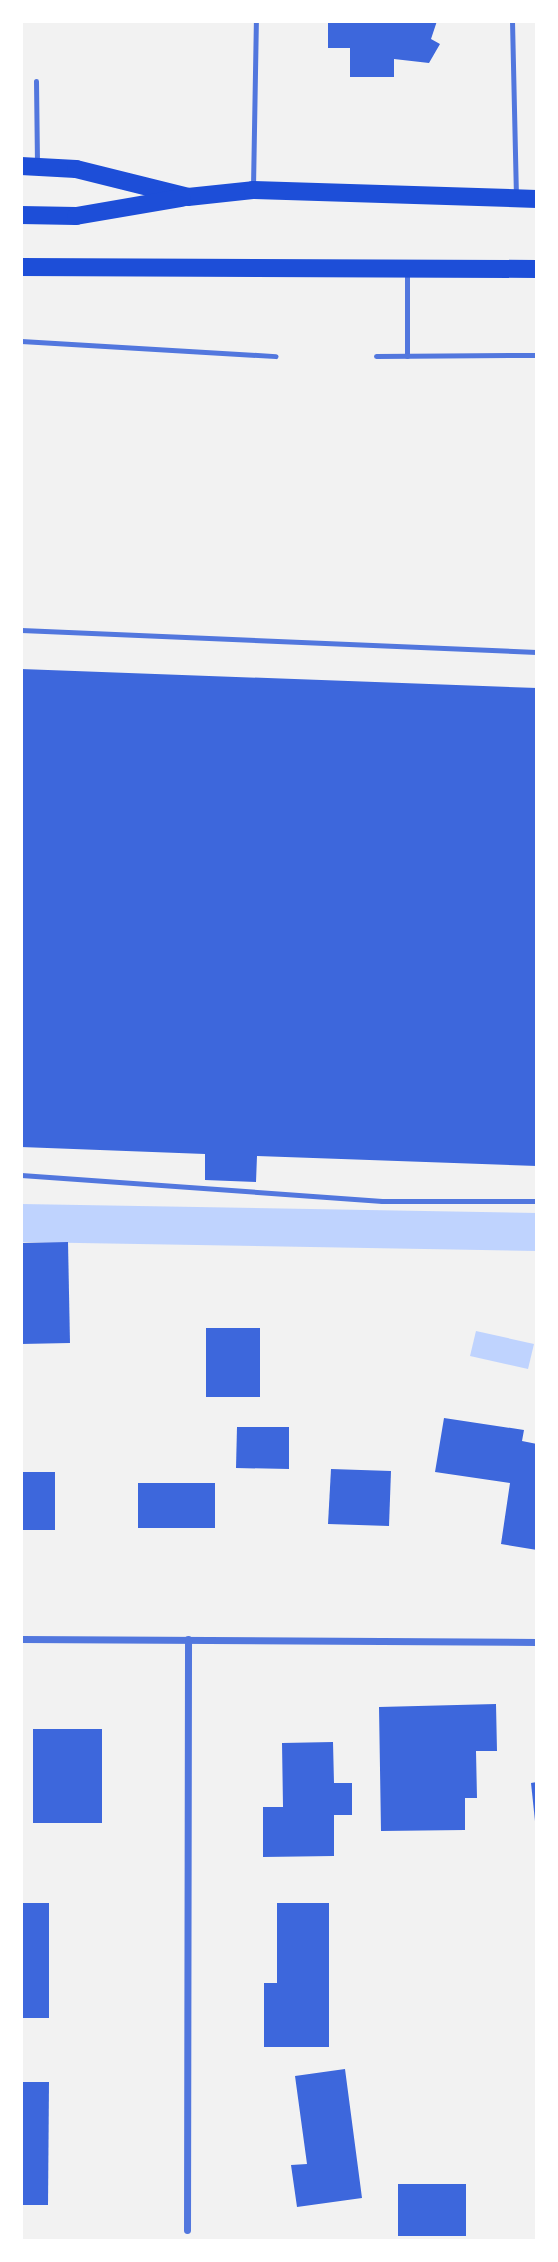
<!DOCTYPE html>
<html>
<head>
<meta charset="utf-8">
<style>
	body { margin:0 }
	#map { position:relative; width:558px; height:2262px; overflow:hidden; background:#f2f2f2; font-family:Merriweather,serif }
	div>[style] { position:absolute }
	.water>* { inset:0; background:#bfd3fe }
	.canal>* { height:38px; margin:-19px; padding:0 19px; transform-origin:19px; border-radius:19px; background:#bfd3fe }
	.building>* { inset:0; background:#3d67dc }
	.service>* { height:5px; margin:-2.5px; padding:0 2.5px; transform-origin:2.5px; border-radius:2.5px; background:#5277de }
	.minor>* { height:7px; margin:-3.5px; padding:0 3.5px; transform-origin:3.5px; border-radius:3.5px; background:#5277de }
	.primary>* { height:18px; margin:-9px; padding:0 9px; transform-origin:9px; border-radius:9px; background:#1d4ed8 }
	span { translate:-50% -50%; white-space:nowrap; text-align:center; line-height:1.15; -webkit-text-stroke:7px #fff; paint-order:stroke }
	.frame { position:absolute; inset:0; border:23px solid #fff; pointer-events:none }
</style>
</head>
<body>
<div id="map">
	<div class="water">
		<div style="clip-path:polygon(476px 1331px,534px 1344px,528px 1369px,470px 1356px)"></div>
	</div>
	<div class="canal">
		<div style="left:21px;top:1223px;width:516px;rotate:1deg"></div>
	</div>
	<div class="building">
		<div style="clip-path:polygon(328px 21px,437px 21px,431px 39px,440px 44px,429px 63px,394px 59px,394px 77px,350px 77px,350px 48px,328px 48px)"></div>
		<div style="clip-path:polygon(21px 669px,537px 688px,537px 1166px,257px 1156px,256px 1182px,205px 1180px,205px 1154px,21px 1147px)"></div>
		<div style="clip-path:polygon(68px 1242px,70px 1343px,21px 1344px,21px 1243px)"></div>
		<div style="clip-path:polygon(206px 1328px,260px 1328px,260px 1397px,206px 1397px)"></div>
		<div style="clip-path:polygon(444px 1418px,524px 1430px,522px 1441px,537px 1444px,537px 1550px,501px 1544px,510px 1483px,435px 1472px)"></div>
		<div style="clip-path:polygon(237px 1427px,289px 1427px,289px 1469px,236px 1468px)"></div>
		<div style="clip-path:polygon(331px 1469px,391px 1471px,389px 1526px,328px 1524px)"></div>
		<div style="clip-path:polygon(21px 1472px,55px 1472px,55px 1530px,21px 1530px)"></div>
		<div style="clip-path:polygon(138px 1483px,215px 1483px,215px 1528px,138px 1528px)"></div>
		<div style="clip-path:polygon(496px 1704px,497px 1751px,476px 1751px,477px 1798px,465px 1798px,465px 1830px,381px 1831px,379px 1707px)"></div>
		<div style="clip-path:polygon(33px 1729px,102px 1729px,102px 1823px,33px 1823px)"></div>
		<div style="clip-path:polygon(333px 1742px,334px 1783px,352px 1783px,352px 1815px,334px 1815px,334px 1856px,263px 1857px,263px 1807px,283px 1807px,282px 1743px)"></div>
		<div style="clip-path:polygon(537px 1782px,537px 1821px,535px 1821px,531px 1783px)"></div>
		<div style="clip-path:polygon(21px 1903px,49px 1903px,49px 2018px,21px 2018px)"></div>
		<div style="clip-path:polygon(277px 1903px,329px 1903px,329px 2047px,264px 2047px,264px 1983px,277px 1983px)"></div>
		<div style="clip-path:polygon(345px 2069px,362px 2198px,297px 2207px,291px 2165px,307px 2164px,295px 2076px)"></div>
		<div style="clip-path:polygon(21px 2082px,49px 2082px,48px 2205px,21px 2205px)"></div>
		<div style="clip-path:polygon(398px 2184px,466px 2184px,466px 2236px,398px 2236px)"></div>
	</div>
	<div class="service">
		<div style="left:512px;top:21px;width:175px;rotate:88.7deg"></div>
		<div style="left:36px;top:81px;width:83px;rotate:89.3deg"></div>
		<div style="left:253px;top:187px;width:166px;rotate:-89deg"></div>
		<div style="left:407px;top:271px;width:85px;rotate:90deg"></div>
		<div style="left:21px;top:341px;width:255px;rotate:3.4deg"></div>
		<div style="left:376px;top:356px;width:161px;rotate:-0.4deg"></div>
		<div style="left:21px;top:630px;width:516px;rotate:2.44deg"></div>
		<div style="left:21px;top:1175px;width:362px;rotate:4.1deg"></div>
		<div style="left:382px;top:1201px;width:155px"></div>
	</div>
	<div class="minor">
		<div style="left:21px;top:1639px;width:516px;rotate:0.33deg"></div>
		<div style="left:187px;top:2230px;width:591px;rotate:-89.9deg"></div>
	</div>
	<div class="primary">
		<div style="left:21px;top:166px;width:55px;rotate:3.1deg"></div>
		<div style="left:76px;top:169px;width:115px;rotate:14deg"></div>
		<div style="left:188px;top:197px;width:65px;rotate:-6.1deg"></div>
		<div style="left:253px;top:190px;width:284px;rotate:1.8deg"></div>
		<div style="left:21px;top:215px;width:55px;rotate:1deg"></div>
		<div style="left:76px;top:216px;width:107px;rotate:-9.7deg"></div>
		<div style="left:21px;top:267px;width:516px;rotate:0.22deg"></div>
	</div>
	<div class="frame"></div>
</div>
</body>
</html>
